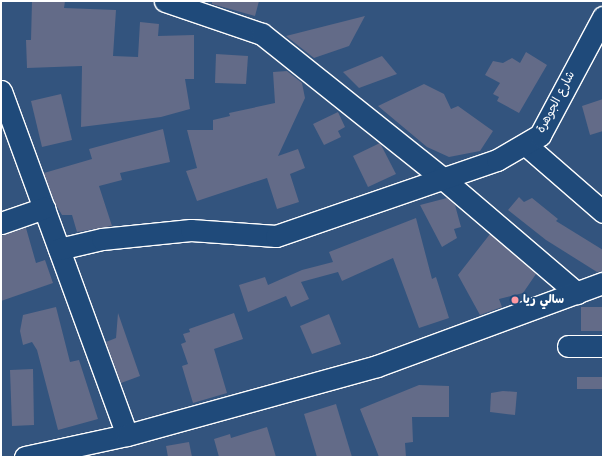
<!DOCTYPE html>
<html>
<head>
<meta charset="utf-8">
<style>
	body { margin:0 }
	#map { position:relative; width:604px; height:458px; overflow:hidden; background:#33547e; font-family:"Comic Neue","Playpen Sans Arabic",sans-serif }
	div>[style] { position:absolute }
	.building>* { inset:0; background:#636b88 }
	.roads { filter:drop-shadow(1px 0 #fff) drop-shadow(-1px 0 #fff) drop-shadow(0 1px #fff) drop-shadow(0 -1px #fff) }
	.minor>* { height:21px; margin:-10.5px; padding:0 10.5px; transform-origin:10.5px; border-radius:10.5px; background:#1f4a7a }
	.dots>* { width:11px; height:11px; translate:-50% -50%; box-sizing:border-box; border:2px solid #1f4a7a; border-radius:50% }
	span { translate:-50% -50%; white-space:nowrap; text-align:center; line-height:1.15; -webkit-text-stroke:3.5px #1f4a7a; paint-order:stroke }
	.street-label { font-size:12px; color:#fff }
	.poi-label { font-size:12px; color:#fff; font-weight:700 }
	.left { translate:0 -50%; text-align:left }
	.frame { position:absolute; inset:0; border:2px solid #fff; pointer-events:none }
</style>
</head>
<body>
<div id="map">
	<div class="building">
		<div style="clip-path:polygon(32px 1px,65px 1px,64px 8px,116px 10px,113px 56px,138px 57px,140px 22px,159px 24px,158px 36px,194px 35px,194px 79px,185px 79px,190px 109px,161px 117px,81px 127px,82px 66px,27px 68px,26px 40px,31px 40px)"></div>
		<div style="clip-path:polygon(212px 1px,259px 1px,255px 16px,212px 4px)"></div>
		<div style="clip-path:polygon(365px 16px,349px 46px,314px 58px,286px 36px)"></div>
		<div style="clip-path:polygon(526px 52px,547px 65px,519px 113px,497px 101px,499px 97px,493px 94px,500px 83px,485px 75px,493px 61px,503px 63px,512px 58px,520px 63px)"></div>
		<div style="clip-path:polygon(216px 54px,248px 56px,246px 84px,215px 83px)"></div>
		<div style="clip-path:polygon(382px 56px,397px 74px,359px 88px,343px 72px)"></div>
		<div style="clip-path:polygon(287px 71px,302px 83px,305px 98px,278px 156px,298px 149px,305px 168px,290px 174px,299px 202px,277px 209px,267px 178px,197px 201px,186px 171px,197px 168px,187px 130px,213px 130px,213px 120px,230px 116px,229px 113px,275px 103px,273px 72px)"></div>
		<div style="clip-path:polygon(424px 84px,444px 94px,451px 109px,458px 106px,493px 131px,480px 151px,449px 157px,427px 147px,378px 106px)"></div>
		<div style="clip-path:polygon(61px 94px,72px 140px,42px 147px,31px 101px)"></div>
		<div style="clip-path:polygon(603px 99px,603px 131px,590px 135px,582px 106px)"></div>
		<div style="clip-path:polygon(338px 112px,345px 127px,338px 131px,341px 137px,324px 145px,313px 124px)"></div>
		<div style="clip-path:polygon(163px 129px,170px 162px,120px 173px,122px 180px,99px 186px,112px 226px,77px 232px,72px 215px,62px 215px,55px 203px,44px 173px,92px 159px,89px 149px)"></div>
		<div style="clip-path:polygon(380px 143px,396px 174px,368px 187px,353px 156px)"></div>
		<div style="clip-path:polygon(519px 197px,524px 202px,532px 198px,558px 219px,556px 221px,603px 250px,603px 271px,597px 272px,546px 240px,508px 210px)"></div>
		<div style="clip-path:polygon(447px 198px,455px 205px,461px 227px,454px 229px,457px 238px,442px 247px,420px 205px)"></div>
		<div style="clip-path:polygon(416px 218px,432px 279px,436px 277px,449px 318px,419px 328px,393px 258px,342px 281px,338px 272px,301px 282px,309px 299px,291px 307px,286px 296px,248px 312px,239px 285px,265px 277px,268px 285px,302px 270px,333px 262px,329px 252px)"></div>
		<div style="clip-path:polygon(26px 228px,36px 263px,45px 260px,53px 283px,1px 301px,1px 236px)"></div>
		<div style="clip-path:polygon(490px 234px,536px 274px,523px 293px,499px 299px,502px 307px,480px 315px,458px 275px)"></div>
		<div style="clip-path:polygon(56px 307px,70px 362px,79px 360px,98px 419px,58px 430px,37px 350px,32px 342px,23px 345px,20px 331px,23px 315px)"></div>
		<div style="clip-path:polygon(581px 307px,602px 307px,602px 331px,581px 331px)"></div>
		<div style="clip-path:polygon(118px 313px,140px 376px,121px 383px,106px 342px,116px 338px)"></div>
		<div style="clip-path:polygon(234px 313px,243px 339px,214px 349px,227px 393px,193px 403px,182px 366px,188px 364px,181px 344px,186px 342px,183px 334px,190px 332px,189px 329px)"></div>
		<div style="clip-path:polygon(329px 314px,341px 344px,312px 354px,300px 326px)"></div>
		<div style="clip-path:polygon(33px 369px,34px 425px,12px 426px,10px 370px)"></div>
		<div style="clip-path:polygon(577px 377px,603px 377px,603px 389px,577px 389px)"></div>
		<div style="clip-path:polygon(419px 385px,449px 386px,449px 417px,412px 417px,413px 442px,405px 443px,406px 457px,379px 457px,360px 409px)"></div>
		<div style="clip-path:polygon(503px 391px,517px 392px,515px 415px,490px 412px,491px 393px)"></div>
		<div style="clip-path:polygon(336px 404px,352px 457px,317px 457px,304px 414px)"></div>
		<div style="clip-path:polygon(267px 427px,276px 457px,219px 457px,214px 439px,230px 434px,231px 438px)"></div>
		<div style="clip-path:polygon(189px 442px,192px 457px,168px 457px,166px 446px)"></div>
	</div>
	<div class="roads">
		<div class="minor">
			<div style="left:165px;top:1px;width:102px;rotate:18.8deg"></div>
			<div style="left:262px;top:34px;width:229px;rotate:38.6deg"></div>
			<div style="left:441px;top:177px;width:179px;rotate:40.5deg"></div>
			<div style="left:1px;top:91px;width:366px;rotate:69.9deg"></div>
			<div style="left:526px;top:145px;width:102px;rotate:41deg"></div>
			<div style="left:1px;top:223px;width:46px;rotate:-19.2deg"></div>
			<div style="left:59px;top:249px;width:44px;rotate:-13.1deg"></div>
			<div style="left:102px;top:239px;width:89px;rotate:-5.8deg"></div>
			<div style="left:191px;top:230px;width:85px;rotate:4deg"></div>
			<div style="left:276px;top:236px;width:234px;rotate:-19deg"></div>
			<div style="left:497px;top:160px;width:50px;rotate:-30.2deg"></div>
			<div style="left:540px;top:135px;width:134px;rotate:-61.9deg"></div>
			<div style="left:568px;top:346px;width:35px"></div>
			<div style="left:25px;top:457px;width:104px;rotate:-12.2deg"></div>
			<div style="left:127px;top:435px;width:259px;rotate:-15.4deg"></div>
			<div style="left:377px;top:366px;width:241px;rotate:-20.2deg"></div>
		</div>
	</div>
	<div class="dots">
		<div style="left:515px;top:300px;background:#ff9aa2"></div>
	</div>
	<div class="street-label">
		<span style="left:556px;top:102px;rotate:-62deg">شارع الجوهرة</span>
	</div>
	<div class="poi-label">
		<span class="left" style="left:523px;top:300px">سالي ريا</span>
	</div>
	<div class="frame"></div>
</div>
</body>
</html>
